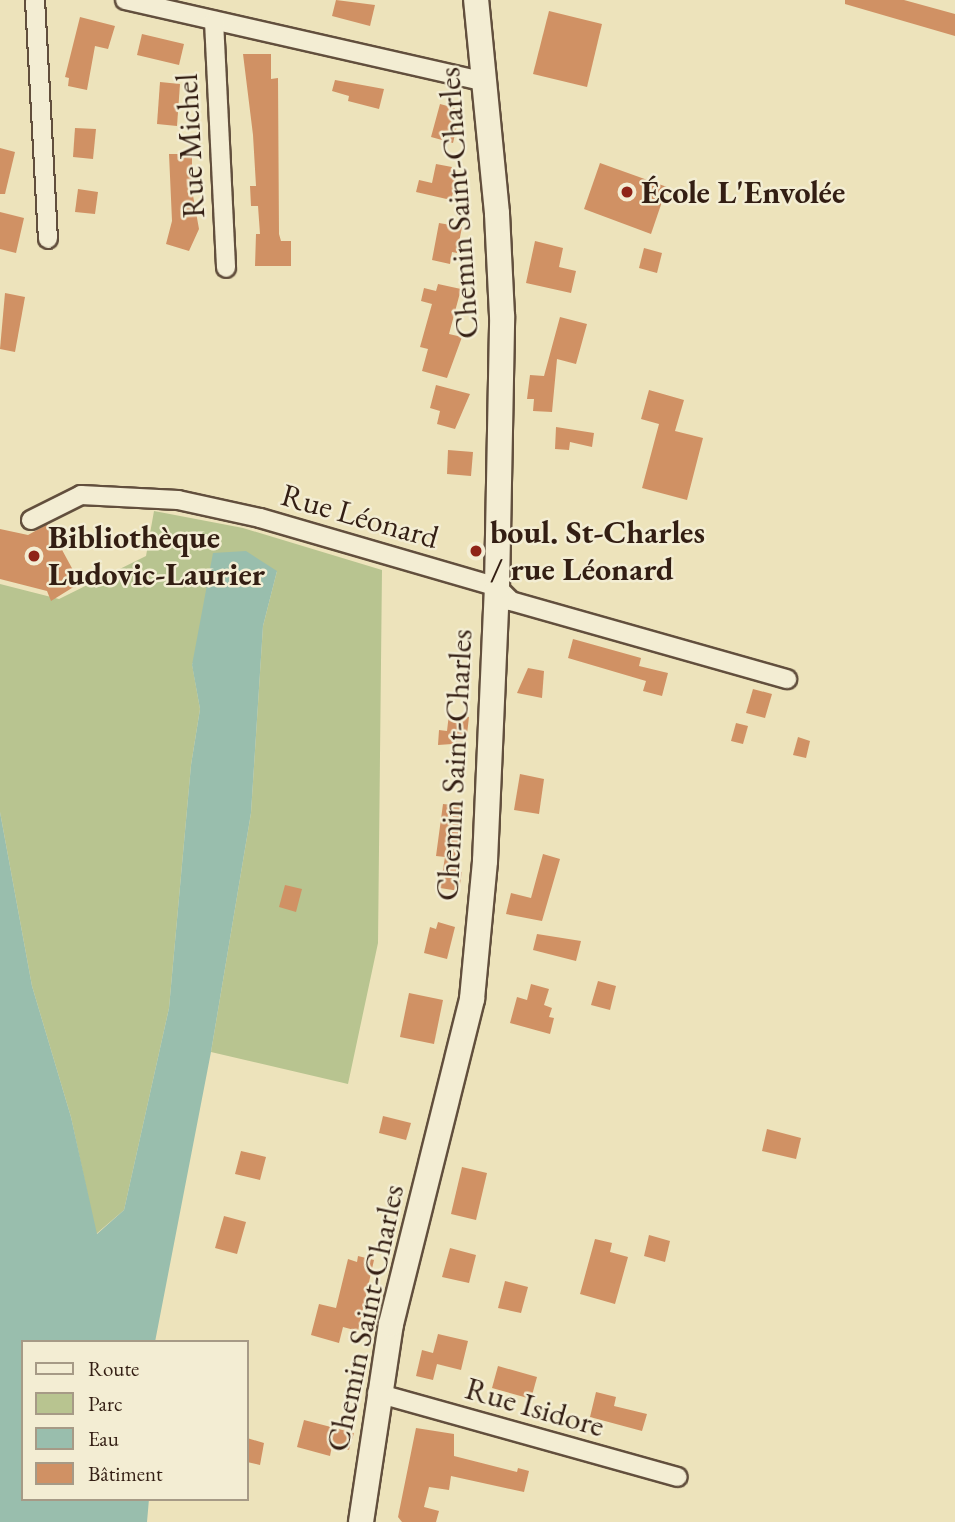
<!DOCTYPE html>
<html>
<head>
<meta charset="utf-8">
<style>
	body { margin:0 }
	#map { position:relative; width:955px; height:1522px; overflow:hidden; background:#ede3bb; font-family:"EB Garamond",serif }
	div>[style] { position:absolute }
	.green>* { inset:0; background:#b8c490 }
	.water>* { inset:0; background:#99bead }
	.building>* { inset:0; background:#d09164 }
	.roads { filter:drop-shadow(2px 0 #624f3d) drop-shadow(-2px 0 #624f3d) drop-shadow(0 2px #624f3d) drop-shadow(0 -2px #624f3d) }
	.street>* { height:18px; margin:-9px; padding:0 9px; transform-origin:9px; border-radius:9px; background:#f3edd3 }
	.secondary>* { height:24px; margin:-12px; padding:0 12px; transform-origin:12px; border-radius:12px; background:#f3edd3 }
	.dots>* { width:19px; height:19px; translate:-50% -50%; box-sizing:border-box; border:4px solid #f3edd3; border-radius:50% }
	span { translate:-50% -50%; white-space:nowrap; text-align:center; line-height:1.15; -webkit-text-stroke:5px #f3edd3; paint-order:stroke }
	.street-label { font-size:32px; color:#331e13 }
	.poi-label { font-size:32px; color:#331e13; font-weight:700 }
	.left { translate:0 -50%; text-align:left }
	.legend { position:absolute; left:21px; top:1340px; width:228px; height:161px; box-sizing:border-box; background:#f3edd3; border:2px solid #a69a86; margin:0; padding:9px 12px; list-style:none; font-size:21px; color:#331e13 }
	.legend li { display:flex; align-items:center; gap:14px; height:35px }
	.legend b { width:35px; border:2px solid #a69a86 }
</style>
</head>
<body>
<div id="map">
	<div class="green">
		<div style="clip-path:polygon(154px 511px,243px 528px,382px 570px,378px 943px,348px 1084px,211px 1052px,251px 813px,263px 626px,277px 571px,192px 664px,200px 709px,191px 765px,169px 1008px,124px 1210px,96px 1234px,71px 1117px,32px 986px,0 812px,0 584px,59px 599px,146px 556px)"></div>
	</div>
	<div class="water">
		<div style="clip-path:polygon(246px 551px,277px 571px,263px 626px,251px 813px,211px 1052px,155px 1342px,23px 1342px,23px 1499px,149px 1499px,147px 1522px,0 1522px,0 812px,32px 986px,71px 1117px,97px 1234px,124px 1210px,169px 1008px,191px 765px,200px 709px,192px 665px,213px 553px)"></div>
	</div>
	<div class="building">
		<div style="clip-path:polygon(336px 0,375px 5px,370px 26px,332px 16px)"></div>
		<div style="clip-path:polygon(845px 0,904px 0,955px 14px,955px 36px,845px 4px)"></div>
		<div style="clip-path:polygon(549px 11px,602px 24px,587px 87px,533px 74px)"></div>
		<div style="clip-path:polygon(80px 17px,115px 26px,108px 49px,95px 46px,87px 90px,68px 86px,69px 78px,65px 77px)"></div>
		<div style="clip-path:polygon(142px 34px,184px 44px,179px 65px,137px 55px)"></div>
		<div style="clip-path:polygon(243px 54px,271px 54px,271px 79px,278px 78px,279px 234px,281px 241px,291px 241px,291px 266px,255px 266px,256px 234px,260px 234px,258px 206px,251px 206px,250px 186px,256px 186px,253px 135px)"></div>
		<div style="clip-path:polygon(335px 80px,384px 89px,379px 109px,348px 101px,349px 96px,332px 91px)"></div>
		<div style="clip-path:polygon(160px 82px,180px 84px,177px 126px,157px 124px)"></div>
		<div style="clip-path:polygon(440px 104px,455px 108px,453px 115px,459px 117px,453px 143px,431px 137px)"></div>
		<div style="clip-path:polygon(75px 128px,96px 129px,93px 159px,73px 157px)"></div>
		<div style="clip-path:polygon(0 148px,15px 152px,5px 194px,0 194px)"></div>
		<div style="clip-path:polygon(169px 154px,192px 154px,192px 190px,199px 229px,189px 251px,166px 244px,172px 221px)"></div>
		<div style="clip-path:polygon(600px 163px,667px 187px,651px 234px,584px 209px)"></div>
		<div style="clip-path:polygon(436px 164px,452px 167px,450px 176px,457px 178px,451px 200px,416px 192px,419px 180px,432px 183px)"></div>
		<div style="clip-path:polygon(78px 189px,98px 192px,95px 214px,75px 212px)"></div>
		<div style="clip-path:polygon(0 212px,24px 218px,16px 253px,0 249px)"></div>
		<div style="clip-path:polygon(439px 223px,462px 227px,457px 253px,452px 252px,450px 264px,432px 260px)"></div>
		<div style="clip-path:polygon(535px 241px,563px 248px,559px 267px,576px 271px,571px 293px,526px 283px)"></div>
		<div style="clip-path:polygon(644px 248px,662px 253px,657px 273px,639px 268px)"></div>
		<div style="clip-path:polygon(438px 284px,461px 289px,449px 334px,462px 337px,447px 378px,422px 371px,428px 349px,420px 347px,432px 304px,421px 301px,424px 288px,436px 291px)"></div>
		<div style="clip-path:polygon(5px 293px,25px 297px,15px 352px,0 349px)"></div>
		<div style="clip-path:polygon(560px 317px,587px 324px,576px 364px,557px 359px,552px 412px,533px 411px,534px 399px,527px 399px,530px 375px,544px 376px)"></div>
		<div style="clip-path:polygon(436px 385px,470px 394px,455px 429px,437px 424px,440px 411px,430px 408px)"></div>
		<div style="clip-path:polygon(649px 390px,684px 400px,675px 431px,703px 438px,687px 500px,642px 488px,659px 424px,641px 419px)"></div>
		<div style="clip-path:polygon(556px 427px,594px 433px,592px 447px,570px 442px,569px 450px,555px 449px)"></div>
		<div style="clip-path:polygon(448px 450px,473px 452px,471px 476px,447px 474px)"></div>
		<div style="clip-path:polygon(48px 524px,80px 583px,51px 601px,47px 591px,0 579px,0 529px,28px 535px)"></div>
		<div style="clip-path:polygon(573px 639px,641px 658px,639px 666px,668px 673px,662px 696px,643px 691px,646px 681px,568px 658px)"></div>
		<div style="clip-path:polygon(528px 668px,544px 671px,542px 698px,517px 693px)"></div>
		<div style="clip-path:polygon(753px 689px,772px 694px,765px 718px,746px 713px)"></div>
		<div style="clip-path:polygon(449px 714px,469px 717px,466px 743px,438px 745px,439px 730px,447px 731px)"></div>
		<div style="clip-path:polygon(736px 723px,748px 726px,743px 744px,731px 741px)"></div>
		<div style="clip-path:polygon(798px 737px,810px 741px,806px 758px,793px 755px)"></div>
		<div style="clip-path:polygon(520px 774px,544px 779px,539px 814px,514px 810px)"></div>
		<div style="clip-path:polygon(443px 804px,462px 806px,456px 871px,462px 872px,459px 891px,440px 888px,445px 857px,436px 856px)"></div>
		<div style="clip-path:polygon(543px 854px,560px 859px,542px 921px,506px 914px,511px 893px,531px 898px)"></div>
		<div style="clip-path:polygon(285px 885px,302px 889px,296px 912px,279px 907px)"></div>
		<div style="clip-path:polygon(438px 922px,455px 927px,447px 959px,424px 953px,430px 927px,436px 929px)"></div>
		<div style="clip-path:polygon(537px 934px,581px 941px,576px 961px,533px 950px)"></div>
		<div style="clip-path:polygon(598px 981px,616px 986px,610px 1010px,591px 1005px)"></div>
		<div style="clip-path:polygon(531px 984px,549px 989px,544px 1005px,552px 1008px,549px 1017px,554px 1018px,550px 1034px,510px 1023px,517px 997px,527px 1000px)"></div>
		<div style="clip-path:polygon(409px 993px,443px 1000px,434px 1044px,400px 1037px)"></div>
		<div style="clip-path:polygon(383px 1116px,411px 1123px,406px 1140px,379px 1133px)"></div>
		<div style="clip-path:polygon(767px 1129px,801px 1138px,796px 1159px,762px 1151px)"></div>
		<div style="clip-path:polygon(241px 1151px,266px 1157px,260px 1180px,235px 1174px)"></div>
		<div style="clip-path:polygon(462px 1167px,487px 1173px,476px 1220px,451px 1214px)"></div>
		<div style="clip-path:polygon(224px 1216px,246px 1222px,237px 1254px,215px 1248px)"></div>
		<div style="clip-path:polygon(649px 1235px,670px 1241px,665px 1262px,644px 1256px)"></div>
		<div style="clip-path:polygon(595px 1239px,612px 1243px,610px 1252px,628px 1257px,615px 1304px,580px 1294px)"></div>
		<div style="clip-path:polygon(450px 1248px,476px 1255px,469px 1283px,442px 1277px)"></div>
		<div style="clip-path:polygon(358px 1256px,374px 1260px,358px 1331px,343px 1327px,339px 1343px,311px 1335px,319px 1304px,336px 1308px,348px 1259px,357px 1262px)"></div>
		<div style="clip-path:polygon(505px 1281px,528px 1287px,521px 1313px,498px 1308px)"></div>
		<div style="clip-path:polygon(438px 1334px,468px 1341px,461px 1370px,437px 1364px,433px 1380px,416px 1376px,422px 1350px,433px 1353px)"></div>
		<div style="clip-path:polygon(498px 1366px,537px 1377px,531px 1399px,492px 1388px)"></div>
		<div style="clip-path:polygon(596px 1392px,616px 1397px,614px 1406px,647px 1414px,642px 1431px,590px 1417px)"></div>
		<div style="clip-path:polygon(304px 1420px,354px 1433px,349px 1450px,332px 1446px,330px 1456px,297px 1447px)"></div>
		<div style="clip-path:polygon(416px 1428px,454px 1434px,454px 1456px,517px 1472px,518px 1468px,529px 1471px,524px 1492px,451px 1476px,449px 1490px,429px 1487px,424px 1507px,439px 1511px,436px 1522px,402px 1522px,398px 1517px)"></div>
		<div style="clip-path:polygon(247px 1438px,264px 1443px,260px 1465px,247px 1462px)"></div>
	</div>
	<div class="roads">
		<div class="street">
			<div style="left:35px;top:0;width:239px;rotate:86.9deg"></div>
			<div style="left:125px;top:0;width:370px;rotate:12.8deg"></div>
			<div style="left:214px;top:21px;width:247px;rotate:87.2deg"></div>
			<div style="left:31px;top:520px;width:56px;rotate:-26.6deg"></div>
			<div style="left:81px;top:495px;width:97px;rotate:3deg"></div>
			<div style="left:178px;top:500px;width:84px;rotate:12.4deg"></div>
			<div style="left:260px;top:518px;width:247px;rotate:16.2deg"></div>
			<div style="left:497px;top:587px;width:20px;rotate:45deg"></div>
			<div style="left:511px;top:601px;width:287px;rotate:15.8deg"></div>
			<div style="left:377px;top:1393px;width:312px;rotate:15.6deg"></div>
		</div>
		<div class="secondary">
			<div style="left:361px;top:1522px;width:200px;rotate:-81.4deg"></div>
			<div style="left:391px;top:1324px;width:335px;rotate:-76deg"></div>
			<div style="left:472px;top:999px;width:139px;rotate:-84.6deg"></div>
			<div style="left:485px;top:861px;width:274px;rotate:-87.5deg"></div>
			<div style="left:497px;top:587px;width:271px;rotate:-88.9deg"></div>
			<div style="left:502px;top:316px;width:103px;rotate:-92.8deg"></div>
			<div style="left:497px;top:213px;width:214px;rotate:-95.6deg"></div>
		</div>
	</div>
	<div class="dots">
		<div style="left:627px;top:192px;background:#8f2418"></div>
		<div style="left:476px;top:551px;background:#8f2418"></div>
		<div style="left:34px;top:556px;background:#8f2418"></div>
	</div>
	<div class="street-label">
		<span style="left:190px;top:146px;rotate:-93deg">Rue Michel</span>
		<span style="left:458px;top:203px;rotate:-94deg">Chemin Saint-Charles</span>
		<span style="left:360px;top:516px;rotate:16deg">Rue Léonard</span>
		<span style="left:454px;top:765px;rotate:-87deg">Chemin Saint-Charles</span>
		<span style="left:365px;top:1318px;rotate:-78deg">Chemin Saint-Charles</span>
		<span style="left:535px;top:1407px;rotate:16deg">Rue Isidore</span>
	</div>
	<div class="poi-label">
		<span class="left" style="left:641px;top:192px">École L'Envolée</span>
		<span class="left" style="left:490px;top:551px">boul. St-Charles<br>/ rue Léonard</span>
		<span class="left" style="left:48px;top:556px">Bibliothèque<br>Ludovic-Laurier</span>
	</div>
	<ul class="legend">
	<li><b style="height:9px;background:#f3edd3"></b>Route</li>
	<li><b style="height:19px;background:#b8c490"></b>Parc</li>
	<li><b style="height:19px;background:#99bead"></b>Eau</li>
	<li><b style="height:19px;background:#d09164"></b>Bâtiment</li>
	</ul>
</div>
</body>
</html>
